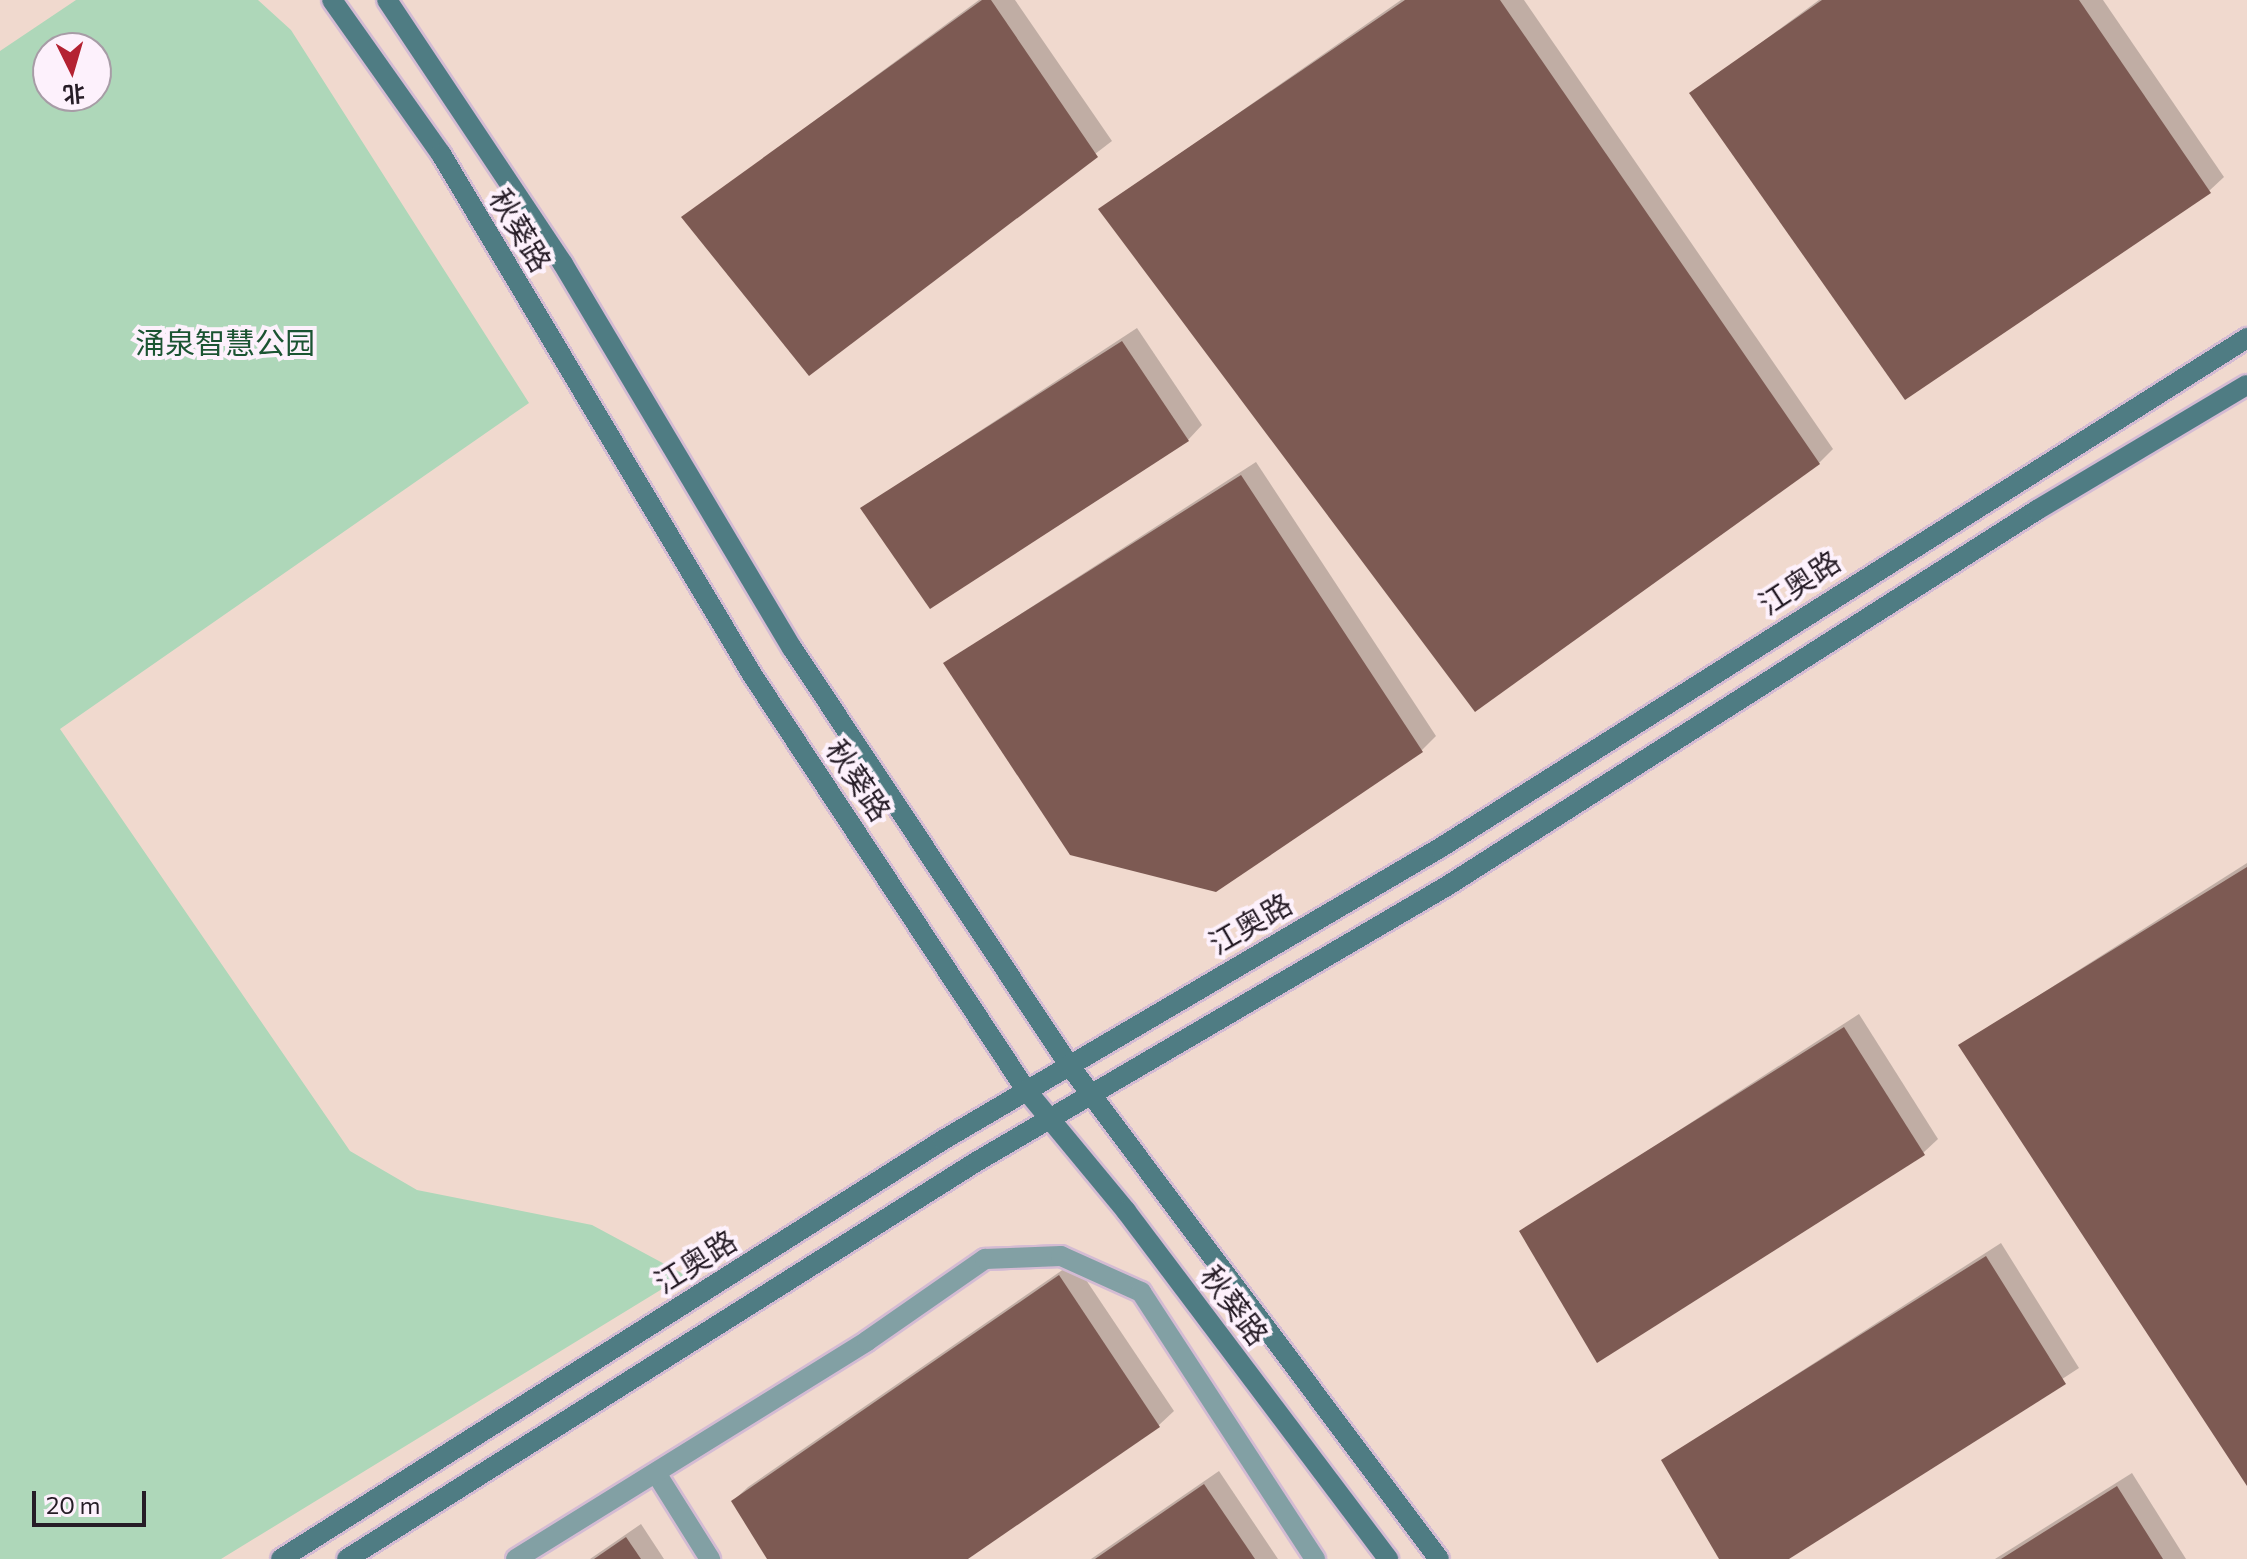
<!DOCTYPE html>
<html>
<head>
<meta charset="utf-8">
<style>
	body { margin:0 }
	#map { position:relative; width:2247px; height:1559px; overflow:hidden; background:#fadef9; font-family:Commissioner,"Noto Sans SC",sans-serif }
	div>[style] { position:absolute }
	.industrial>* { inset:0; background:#f0d9ce }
	.green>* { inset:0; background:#aed7b9 }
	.shadow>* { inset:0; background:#0003 }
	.building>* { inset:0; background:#7d5a53 }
	.roads { filter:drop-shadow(2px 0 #d4bbd3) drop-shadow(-2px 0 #d4bbd3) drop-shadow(0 2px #d4bbd3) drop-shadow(0 -2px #d4bbd3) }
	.street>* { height:20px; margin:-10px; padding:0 10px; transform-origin:10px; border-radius:10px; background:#82a0a4 }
	.secondary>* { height:20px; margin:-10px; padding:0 10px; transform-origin:10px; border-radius:10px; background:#4f7c83 }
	span { translate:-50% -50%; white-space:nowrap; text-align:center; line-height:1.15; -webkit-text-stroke:8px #fdf1fc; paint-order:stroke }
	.street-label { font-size:30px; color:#261c26 }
	.park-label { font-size:30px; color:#1b5432 }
	.north { position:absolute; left:32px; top:32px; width:80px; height:80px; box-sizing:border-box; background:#fdf1fc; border:2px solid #a79ca6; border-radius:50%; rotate:175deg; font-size:22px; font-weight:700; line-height:32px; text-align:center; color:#261c26 }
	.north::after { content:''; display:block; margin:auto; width:28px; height:36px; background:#b42232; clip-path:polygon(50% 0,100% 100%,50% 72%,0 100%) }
	.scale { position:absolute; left:32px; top:1491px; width:114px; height:36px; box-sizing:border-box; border:4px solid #261c26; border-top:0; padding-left:10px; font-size:24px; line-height:28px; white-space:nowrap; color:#261c26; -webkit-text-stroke:6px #fdf1fc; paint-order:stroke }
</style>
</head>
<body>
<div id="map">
	<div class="industrial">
		<div style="clip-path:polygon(evenodd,0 0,2247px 0,2247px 1559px,0 1559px,0 0,48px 48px,96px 48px,96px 96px,48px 96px,48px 48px)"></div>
	</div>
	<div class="green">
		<div style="clip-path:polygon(evenodd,76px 0,258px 0,291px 30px,529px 403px,60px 729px,350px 1151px,417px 1190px,592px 1225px,685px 1275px,221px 1559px,0 1559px,0 51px,76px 0,48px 48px,96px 48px,96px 96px,48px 96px,48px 48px)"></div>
	</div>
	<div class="shadow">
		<div style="clip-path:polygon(979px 0,1015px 0,1112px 141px,809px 373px,684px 217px)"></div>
		<div style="clip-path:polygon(1401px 0,1524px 0,1833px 449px,1819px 463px,1101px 209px)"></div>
		<div style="clip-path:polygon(1819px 0,2103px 0,2224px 177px,2209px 191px,1692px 94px)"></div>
		<div style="clip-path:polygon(1137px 328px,1202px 425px,1188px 440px,862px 508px)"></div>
		<div style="clip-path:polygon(1256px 462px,1436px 736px,1422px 750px,945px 663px)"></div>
		<div style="clip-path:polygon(2247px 863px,2247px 1482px,1961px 1045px)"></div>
		<div style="clip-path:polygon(1859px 1014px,1938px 1139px,1923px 1153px,1522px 1232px)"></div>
		<div style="clip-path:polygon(2001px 1243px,2079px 1368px,1786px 1559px,1721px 1559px,1663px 1460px)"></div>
		<div style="clip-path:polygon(1074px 1262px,1174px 1411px,1159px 1425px,964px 1559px,769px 1559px,733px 1501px,748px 1487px)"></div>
		<div style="clip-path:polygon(1219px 1471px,1278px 1559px,1091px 1559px)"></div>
		<div style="clip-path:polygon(2132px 1473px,2186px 1559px,1995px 1559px)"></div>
		<div style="clip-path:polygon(641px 1524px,664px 1559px,590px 1559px)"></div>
	</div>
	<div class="building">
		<div style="clip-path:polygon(982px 0,991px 0,1098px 157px,809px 376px,681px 217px)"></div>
		<div style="clip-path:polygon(1405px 0,1500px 0,1820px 464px,1475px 712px,1098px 209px)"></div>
		<div style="clip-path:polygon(1822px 0,2079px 0,2211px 193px,1905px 400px,1689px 93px)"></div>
		<div style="clip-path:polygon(1122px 341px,1189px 441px,930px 609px,860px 508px)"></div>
		<div style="clip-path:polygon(1241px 475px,1423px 752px,1216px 892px,1070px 855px,943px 663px)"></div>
		<div style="clip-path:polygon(2247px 867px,2247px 1486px,1958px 1045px)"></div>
		<div style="clip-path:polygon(1844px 1027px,1925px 1155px,1597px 1363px,1519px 1231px)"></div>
		<div style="clip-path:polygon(1986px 1256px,2066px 1384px,1789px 1559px,1719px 1559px,1661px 1460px)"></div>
		<div style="clip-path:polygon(1059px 1275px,1160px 1427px,968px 1559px,767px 1559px,731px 1501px)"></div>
		<div style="clip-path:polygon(1204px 1484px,1255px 1559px,1095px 1559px)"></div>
		<div style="clip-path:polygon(2117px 1486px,2163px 1559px,2001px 1559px)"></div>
		<div style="clip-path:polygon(626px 1537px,641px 1559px,594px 1559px)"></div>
	</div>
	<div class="roads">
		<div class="street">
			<div style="left:656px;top:1473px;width:102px;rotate:57.9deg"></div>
			<div style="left:516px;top:1559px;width:413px;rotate:-31.8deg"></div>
			<div style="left:867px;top:1341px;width:144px;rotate:-34.8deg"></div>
			<div style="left:985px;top:1259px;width:76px;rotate:-2.3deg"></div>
			<div style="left:1061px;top:1256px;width:88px;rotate:24.2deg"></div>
			<div style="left:1141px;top:1292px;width:319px;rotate:56.9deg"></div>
		</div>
		<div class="secondary">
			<div style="left:332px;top:0;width:189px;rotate:54.7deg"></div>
			<div style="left:441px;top:154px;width:608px;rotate:59.13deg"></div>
			<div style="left:753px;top:676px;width:496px;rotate:56.6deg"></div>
			<div style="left:1026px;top:1090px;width:157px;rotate:50.4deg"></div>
			<div style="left:1126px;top:1211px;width:436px;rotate:53deg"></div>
			<div style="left:387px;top:0;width:317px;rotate:56.3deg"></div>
			<div style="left:563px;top:264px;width:447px;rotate:59.2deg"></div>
			<div style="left:792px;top:648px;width:501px;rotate:56.41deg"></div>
			<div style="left:1069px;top:1065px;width:617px;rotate:53.17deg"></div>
			<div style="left:281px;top:1559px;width:783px;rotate:-32.33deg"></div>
			<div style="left:943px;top:1140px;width:576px;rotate:-30.44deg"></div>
			<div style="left:1440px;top:848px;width:955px;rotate:-32.29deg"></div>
			<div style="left:347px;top:1559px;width:744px;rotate:-32.26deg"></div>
			<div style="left:976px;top:1162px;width:546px;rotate:-30.37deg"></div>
			<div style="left:1447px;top:886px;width:700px;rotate:-32.51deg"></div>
			<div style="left:2037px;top:510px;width:244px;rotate:-30.8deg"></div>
		</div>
	</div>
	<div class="street-label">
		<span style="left:521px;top:230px;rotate:59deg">秋葵路</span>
		<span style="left:1799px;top:582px;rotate:-33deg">江奥路</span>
		<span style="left:859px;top:780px;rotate:56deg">秋葵路</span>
		<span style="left:1250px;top:923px;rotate:-30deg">江奥路</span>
		<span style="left:695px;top:1261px;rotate:-32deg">江奥路</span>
		<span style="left:1235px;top:1305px;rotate:53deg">秋葵路</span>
	</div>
	<div class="park-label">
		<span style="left:225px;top:342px">涌泉智慧公园</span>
	</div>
	<div class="north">北</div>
	<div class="scale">20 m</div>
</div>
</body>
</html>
